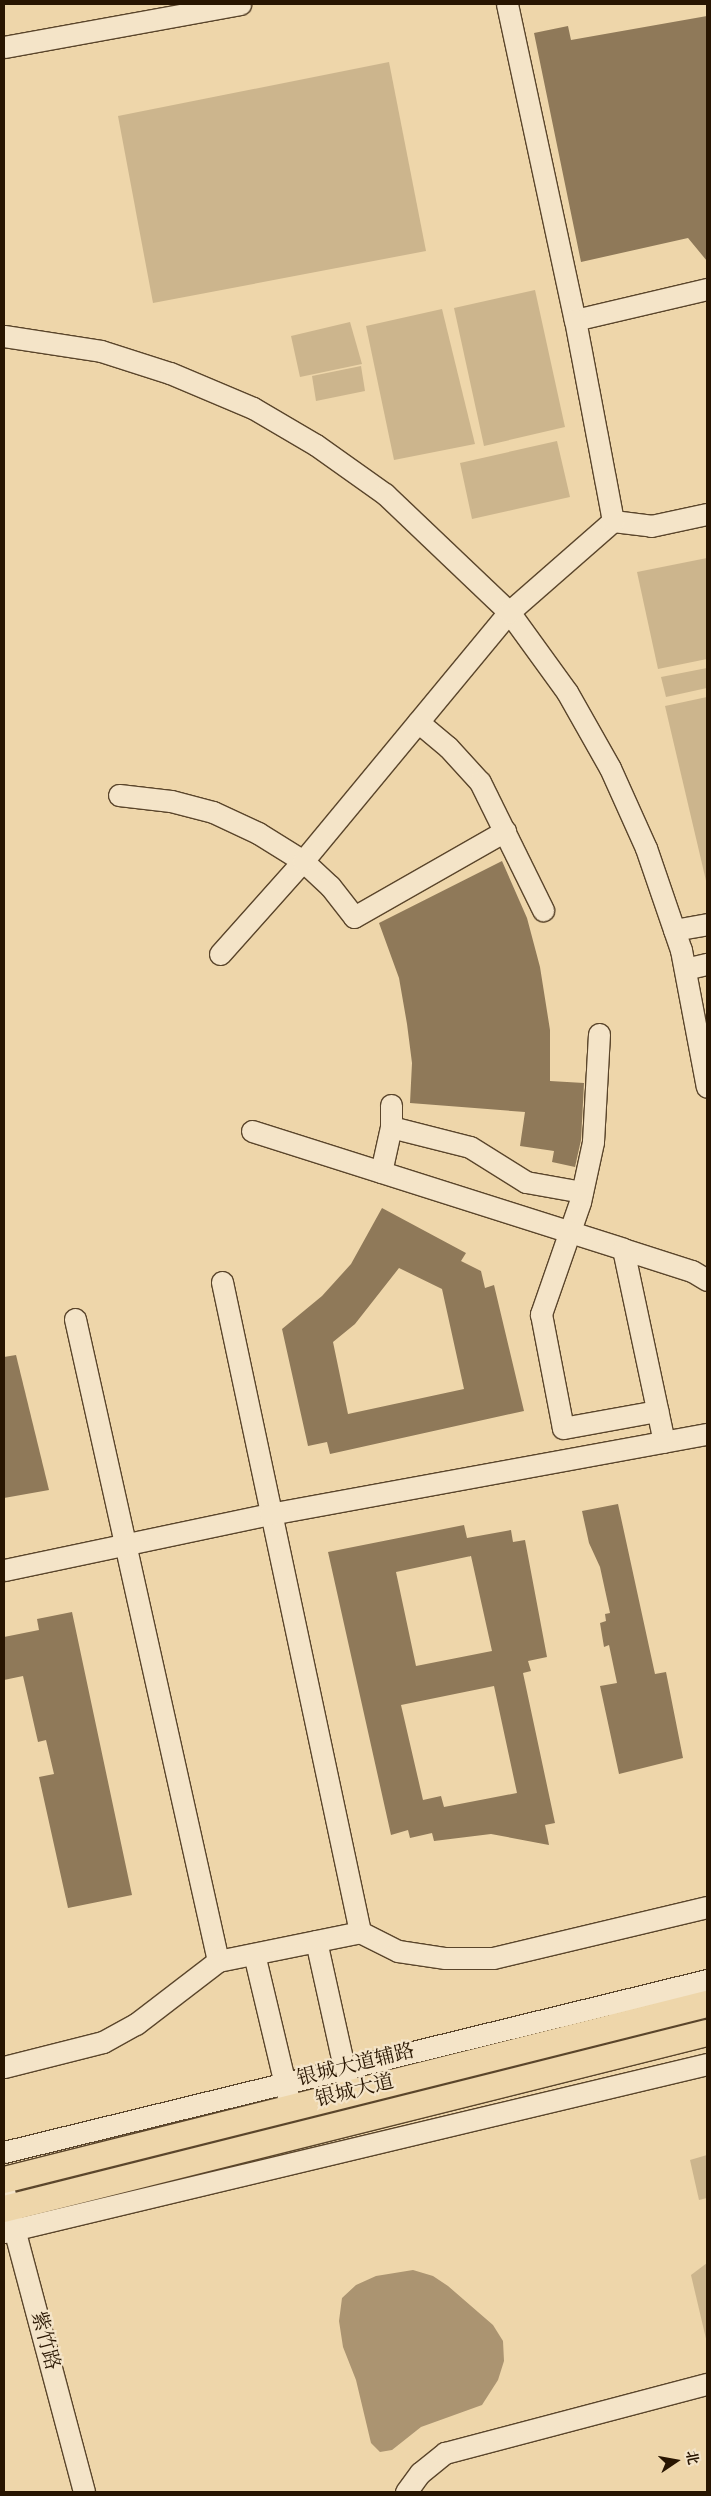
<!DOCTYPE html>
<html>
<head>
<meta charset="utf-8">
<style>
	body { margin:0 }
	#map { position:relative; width:711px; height:2496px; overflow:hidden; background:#eed6aa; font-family:Vollkorn,"Noto Serif SC",serif }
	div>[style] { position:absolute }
	.green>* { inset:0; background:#ccb58d }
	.water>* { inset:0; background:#ab9471 }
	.building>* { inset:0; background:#8f7959 }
	.roads { filter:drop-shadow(1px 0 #5a452b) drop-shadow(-1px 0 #5a452b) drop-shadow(0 1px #5a452b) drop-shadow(0 -1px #5a452b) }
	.minor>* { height:21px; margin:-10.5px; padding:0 10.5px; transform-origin:10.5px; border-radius:10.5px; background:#f4e4c8 }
	.major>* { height:26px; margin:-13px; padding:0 13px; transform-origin:13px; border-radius:13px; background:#eed6aa }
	span { translate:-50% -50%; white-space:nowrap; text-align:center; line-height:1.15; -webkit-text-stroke:4.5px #f4e4c8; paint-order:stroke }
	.street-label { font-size:20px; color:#281501 }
	.frame { position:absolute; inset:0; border:5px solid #281501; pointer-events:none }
	.north { position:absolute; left:651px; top:2436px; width:50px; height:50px; -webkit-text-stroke:4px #f4e4c8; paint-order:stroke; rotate:78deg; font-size:14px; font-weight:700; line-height:20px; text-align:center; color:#281501 }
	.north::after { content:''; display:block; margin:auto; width:18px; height:22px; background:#281501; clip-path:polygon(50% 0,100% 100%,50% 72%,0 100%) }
</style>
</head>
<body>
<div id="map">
	<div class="green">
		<div style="clip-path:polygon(389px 62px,426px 251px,153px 303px,118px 116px)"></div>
		<div style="clip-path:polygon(535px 290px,565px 427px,484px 446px,454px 308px)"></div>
		<div style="clip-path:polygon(442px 309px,475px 444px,394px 460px,366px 326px)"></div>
		<div style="clip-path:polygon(350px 322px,362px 364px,300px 377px,291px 336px)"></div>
		<div style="clip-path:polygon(361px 366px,365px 391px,316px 401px,312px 376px)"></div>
		<div style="clip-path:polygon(557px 441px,570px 497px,472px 519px,460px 463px)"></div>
		<div style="clip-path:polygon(707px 558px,707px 659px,658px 669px,637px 572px)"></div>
		<div style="clip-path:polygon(707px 668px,707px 688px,666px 697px,661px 677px)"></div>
		<div style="clip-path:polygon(707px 697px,707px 885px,665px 706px)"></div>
		<div style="clip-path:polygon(707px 2155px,707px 2198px,699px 2200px,690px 2160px)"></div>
		<div style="clip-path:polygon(707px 2263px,707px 2343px,691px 2275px)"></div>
	</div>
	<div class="water">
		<div style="clip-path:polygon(413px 2270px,433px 2276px,448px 2286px,493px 2325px,503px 2341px,504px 2361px,498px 2380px,482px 2405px,421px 2427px,392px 2450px,380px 2452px,371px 2443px,356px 2380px,343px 2347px,339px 2321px,342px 2298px,356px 2285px,376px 2276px)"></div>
	</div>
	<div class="building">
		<div style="clip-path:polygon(707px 16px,707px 261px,688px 238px,581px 262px,534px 33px,568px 26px,571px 40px)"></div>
		<div style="clip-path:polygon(502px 861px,527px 918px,540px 967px,550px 1030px,550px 1081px,584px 1083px,581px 1140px,575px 1167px,552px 1162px,554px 1151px,520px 1146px,525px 1112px,410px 1103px,412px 1063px,407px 1024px,399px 978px,379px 923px)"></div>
		<div style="clip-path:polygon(evenodd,382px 1208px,466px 1253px,461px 1261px,481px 1271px,485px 1288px,494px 1285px,524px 1411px,330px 1454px,327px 1442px,308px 1446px,282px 1329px,322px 1296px,351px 1264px,382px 1208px,399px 1268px,442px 1289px,464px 1389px,348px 1414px,333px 1342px,355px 1324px,399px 1268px)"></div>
		<div style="clip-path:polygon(16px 1355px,49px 1490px,4px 1498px,4px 1357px)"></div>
		<div style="clip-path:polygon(618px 1504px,655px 1674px,666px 1672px,683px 1758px,619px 1774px,600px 1686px,617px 1683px,609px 1645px,604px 1647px,600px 1623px,606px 1621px,605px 1614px,610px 1613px,600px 1567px,589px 1543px,582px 1511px)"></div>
		<div style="clip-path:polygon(evenodd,464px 1525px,467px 1538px,511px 1530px,513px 1542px,525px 1540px,547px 1657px,528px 1661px,531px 1671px,523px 1673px,555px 1823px,545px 1825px,549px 1845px,491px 1834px,434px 1841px,432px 1833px,410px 1838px,408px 1830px,391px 1835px,328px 1552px,464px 1525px,471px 1556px,492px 1651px,416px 1666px,396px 1572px,471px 1556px,464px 1525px,494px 1686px,517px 1793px,444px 1807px,441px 1796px,423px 1800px,401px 1705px,494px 1686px)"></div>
		<div style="clip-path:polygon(72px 1612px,132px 1895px,68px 1908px,39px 1777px,54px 1774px,46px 1740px,38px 1742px,23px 1676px,4px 1680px,4px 1637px,39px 1630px,37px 1619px)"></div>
	</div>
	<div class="roads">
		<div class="minor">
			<div style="left:507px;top:4px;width:323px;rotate:77.9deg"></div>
			<div style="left:575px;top:320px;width:136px;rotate:-13.2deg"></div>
			<div style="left:4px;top:47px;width:240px;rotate:-10.3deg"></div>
			<div style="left:4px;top:336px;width:98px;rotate:8.8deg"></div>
			<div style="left:101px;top:351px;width:72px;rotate:17.7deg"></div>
			<div style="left:170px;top:373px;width:90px;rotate:22.9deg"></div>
			<div style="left:253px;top:408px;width:73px;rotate:30.4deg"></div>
			<div style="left:316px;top:445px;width:85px;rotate:35.4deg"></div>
			<div style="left:385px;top:494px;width:171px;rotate:43.6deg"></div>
			<div style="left:509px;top:612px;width:99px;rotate:54.1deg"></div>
			<div style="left:567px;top:692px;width:87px;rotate:60.5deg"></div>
			<div style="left:610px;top:768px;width:88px;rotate:65.8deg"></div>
			<div style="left:646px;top:848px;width:108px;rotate:71.1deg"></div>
			<div style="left:681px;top:950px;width:139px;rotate:79.3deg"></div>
			<div style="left:613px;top:521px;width:38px;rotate:7deg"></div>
			<div style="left:651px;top:526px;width:57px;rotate:-12.1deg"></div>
			<div style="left:418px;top:722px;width:39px;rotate:40deg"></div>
			<div style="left:448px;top:747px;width:47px;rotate:47.6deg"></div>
			<div style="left:480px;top:782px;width:143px;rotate:63.8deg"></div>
			<div style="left:119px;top:795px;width:52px;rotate:6.6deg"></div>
			<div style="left:171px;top:801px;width:43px;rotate:14.7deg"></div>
			<div style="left:213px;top:812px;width:50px;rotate:25deg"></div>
			<div style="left:258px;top:833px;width:53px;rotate:31.9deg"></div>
			<div style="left:303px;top:861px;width:37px;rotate:43deg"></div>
			<div style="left:330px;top:886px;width:39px;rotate:52deg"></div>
			<div style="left:354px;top:917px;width:174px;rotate:-29.7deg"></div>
			<div style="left:674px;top:930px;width:34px;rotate:-10deg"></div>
			<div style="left:220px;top:954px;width:125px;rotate:-48.3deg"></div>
			<div style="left:303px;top:861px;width:323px;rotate:-50.4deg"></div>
			<div style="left:509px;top:612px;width:138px;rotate:-41.2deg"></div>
			<div style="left:613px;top:521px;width:205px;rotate:-100.7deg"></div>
			<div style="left:685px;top:969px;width:23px;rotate:-13deg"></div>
			<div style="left:599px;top:1034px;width:108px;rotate:93.2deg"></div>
			<div style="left:593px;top:1142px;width:61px;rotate:102.2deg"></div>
			<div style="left:580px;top:1202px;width:119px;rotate:109.2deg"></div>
			<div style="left:541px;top:1314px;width:116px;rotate:79.1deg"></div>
			<div style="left:563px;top:1428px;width:96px;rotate:-10.3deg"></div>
			<div style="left:391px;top:1127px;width:81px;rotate:14.2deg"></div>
			<div style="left:470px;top:1147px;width:66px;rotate:32deg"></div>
			<div style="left:526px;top:1182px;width:57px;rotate:10.1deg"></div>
			<div style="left:252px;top:1131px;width:389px;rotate:17.6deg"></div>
			<div style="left:623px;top:1249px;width:197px;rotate:78deg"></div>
			<div style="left:381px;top:1172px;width:46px;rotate:-77.5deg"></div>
			<div style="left:391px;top:1127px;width:22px;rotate:-90deg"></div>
			<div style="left:623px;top:1249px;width:72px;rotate:17.7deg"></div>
			<div style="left:692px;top:1271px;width:17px;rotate:31deg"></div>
			<div style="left:222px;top:1282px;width:664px;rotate:78.01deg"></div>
			<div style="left:75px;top:1319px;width:658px;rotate:77.44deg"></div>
			<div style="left:4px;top:1570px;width:272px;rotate:-11.9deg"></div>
			<div style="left:270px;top:1514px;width:444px;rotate:-10.4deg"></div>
			<div style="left:316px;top:1941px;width:143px;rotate:77.5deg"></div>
			<div style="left:254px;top:1954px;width:147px;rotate:76.6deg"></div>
			<div style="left:4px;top:2067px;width:102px;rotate:-14.2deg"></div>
			<div style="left:103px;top:2042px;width:38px;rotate:-29deg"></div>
			<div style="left:136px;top:2024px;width:103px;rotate:-37.5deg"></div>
			<div style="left:218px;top:1961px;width:145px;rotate:-11.5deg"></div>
			<div style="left:360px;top:1932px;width:42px;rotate:26.6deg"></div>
			<div style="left:398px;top:1951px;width:48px;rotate:8.5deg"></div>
			<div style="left:445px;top:1958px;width:48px"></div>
			<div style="left:493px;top:1958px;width:220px;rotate:-13.4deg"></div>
			<div style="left:4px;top:2152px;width:724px;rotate:-13.75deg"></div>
			<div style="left:4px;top:2191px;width:311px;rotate:75.1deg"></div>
			<div style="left:4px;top:2232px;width:723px;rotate:-13.44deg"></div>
			<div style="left:406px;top:2492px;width:24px;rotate:-54deg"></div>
			<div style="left:420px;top:2473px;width:32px;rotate:-39deg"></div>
			<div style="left:445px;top:2453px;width:271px;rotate:-14.8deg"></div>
		</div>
		<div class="major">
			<div style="left:4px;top:2180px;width:725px;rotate:-14.06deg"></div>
			<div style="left:4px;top:2209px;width:725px;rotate:-14.06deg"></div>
		</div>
	</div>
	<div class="street-label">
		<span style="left:356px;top:2066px;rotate:-14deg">银城大道辅路</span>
		<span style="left:355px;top:2092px;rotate:-14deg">银城大道</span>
		<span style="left:44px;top:2341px;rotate:75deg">紫竹路</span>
	</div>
	<div class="frame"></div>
	<div class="north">北</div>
</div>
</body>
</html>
